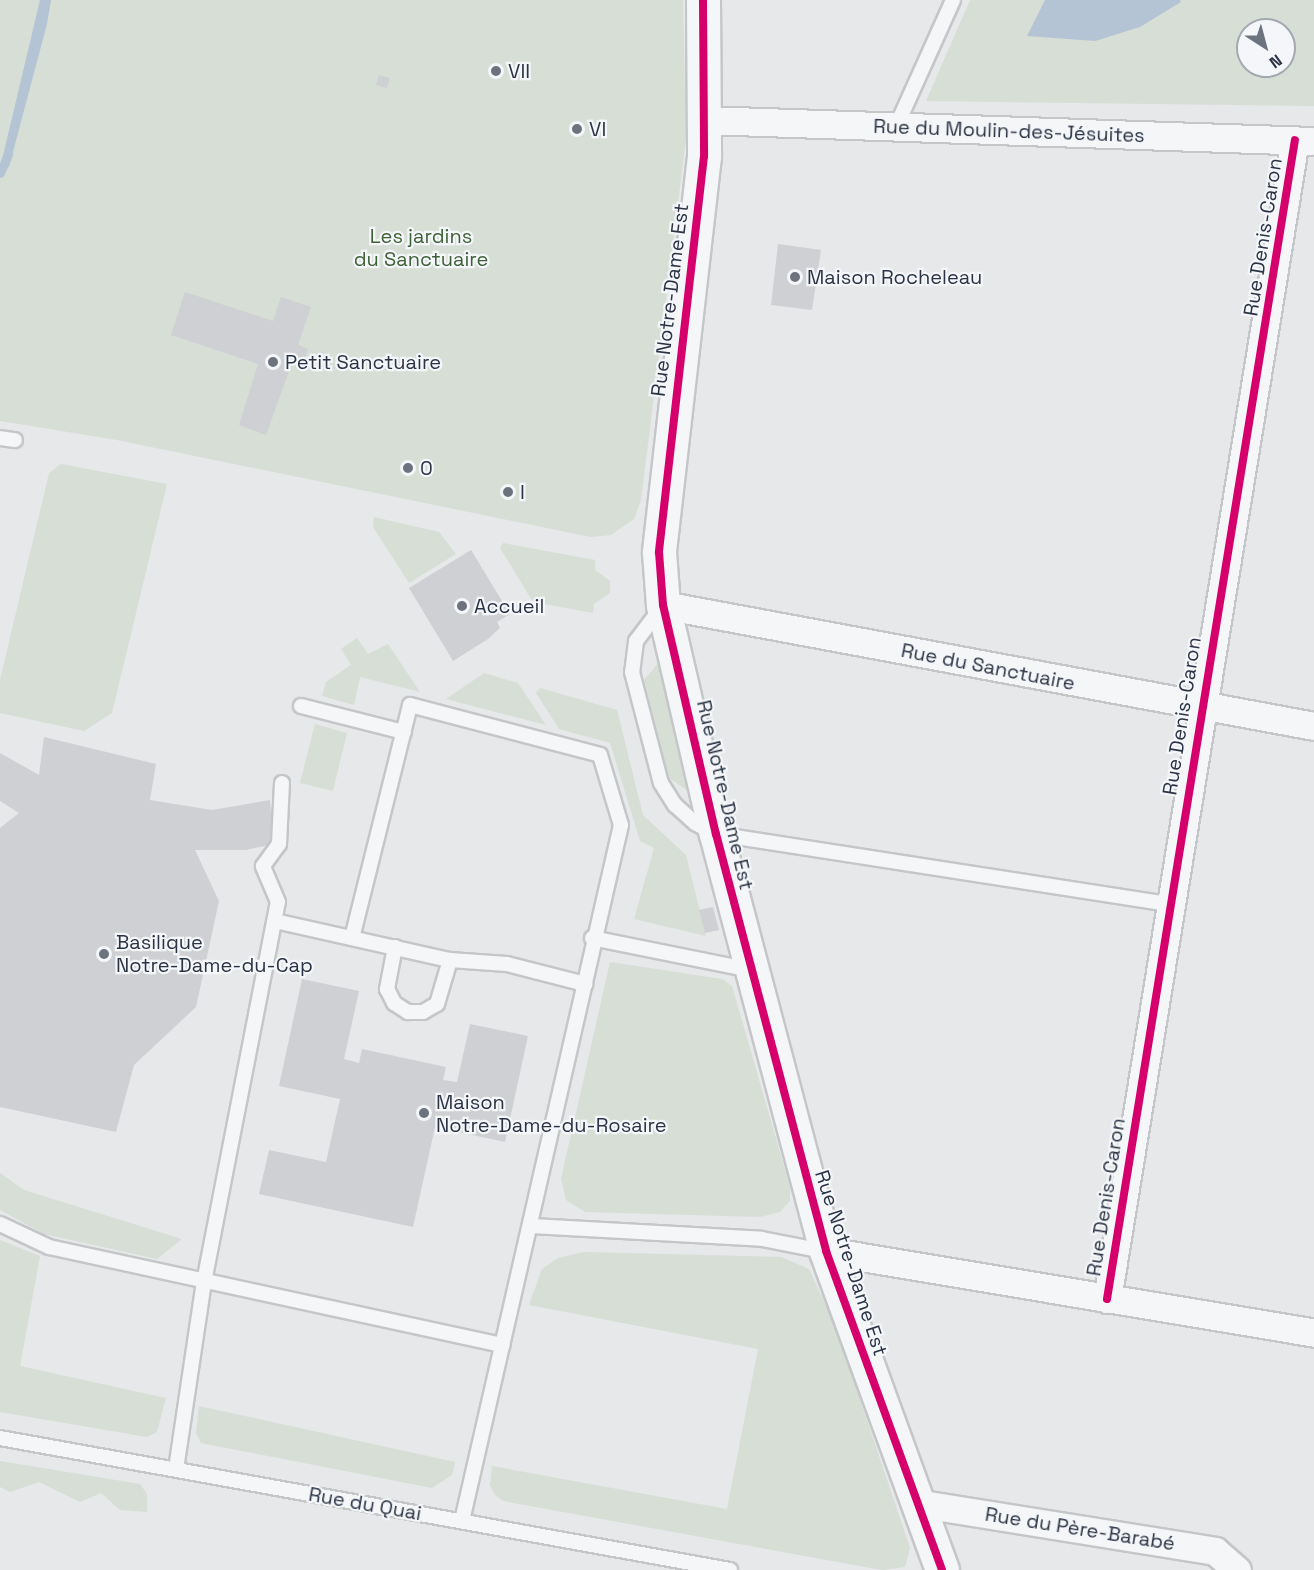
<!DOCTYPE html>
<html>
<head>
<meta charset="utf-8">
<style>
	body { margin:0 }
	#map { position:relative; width:1314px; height:1570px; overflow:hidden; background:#e6e8ea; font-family:"Space Grotesk",sans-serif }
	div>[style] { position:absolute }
	.green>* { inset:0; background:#d6ded6 }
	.water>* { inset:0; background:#b4c4d5 }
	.stream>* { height:9px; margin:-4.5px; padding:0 4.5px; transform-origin:4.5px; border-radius:4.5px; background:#b4c4d5 }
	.building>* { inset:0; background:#ced0d3 }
	.roads { filter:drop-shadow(2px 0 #c4c6c8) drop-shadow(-2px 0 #c4c6c8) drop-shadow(0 2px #c4c6c8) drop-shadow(0 -2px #c4c6c8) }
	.service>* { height:14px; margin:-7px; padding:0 7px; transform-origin:7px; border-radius:7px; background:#f5f6f7 }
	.minor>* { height:27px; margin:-13.5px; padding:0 13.5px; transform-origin:13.5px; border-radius:13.5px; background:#f5f6f7 }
	.tertiary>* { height:33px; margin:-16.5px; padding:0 16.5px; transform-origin:16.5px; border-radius:16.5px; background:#f5f6f7 }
	.cycleway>* { height:8px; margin:-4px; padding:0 4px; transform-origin:4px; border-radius:4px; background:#d6006c }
	.dots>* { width:16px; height:16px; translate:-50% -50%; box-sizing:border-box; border:3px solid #f4f6f9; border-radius:50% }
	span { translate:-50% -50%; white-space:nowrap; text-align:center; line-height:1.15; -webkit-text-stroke:4.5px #f4f6f9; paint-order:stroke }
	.poi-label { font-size:20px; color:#2b3445 }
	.left { translate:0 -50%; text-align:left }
	.street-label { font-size:20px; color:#2b3445 }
	.park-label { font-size:20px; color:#3f6138 }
	.north { position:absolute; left:1236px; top:18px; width:60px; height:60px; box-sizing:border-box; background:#f4f6f9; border:2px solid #a4a8b1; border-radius:50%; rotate:144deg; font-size:16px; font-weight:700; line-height:24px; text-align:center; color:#2b3445 }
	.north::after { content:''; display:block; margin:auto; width:21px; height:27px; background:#6c737f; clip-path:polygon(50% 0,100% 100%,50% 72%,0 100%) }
</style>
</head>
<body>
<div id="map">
	<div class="green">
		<div style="clip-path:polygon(0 0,683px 0,686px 139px,641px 500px,634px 519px,611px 535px,591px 537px,117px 440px,0 421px)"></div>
		<div style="clip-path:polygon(evenodd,970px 0,1314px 0,1314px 106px,926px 101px,970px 0,1248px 30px,1284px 30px,1284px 66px,1248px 66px,1248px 30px)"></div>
		<div style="clip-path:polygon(61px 464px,167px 484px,112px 713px,84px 731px,0 713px,0 680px,49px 473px)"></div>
		<div style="clip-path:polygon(374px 517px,439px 532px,456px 554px,409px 583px,373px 527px)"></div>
		<div style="clip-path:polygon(503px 543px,595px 560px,595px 570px,610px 581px,610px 593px,594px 604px,593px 613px,533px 602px,500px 548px)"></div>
		<div style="clip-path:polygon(357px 638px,368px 654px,388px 644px,420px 692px,360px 677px,354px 705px,322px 696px,326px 682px,351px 665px,341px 649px)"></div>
		<div style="clip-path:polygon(661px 660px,691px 793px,669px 778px,644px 680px)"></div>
		<div style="clip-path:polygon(484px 673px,518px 683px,546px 725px,446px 699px)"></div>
		<div style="clip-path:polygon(540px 688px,617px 710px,643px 815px,686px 855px,706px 936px,634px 919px,654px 848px,640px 841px,610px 743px,559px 729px,536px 693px)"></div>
		<div style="clip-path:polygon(315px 724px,347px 733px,333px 791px,300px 783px)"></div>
		<div style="clip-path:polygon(610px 962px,722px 979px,732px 986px,790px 1187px,790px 1201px,780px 1212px,760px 1217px,585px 1212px,566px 1200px,561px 1179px)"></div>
		<div style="clip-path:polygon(0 1173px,24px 1190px,182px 1239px,157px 1259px,44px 1234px,0 1210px)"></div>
		<div style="clip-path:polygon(0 1240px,40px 1256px,20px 1366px,166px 1398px,157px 1432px,147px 1437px,0 1412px)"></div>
		<div style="clip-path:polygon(583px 1252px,781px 1257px,809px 1269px,835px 1325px,910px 1548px,905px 1567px,882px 1570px,503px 1501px,495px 1495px,490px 1485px,492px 1466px,727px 1509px,758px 1349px,529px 1305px,542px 1269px,558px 1258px)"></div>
		<div style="clip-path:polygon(199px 1406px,455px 1462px,452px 1475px,432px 1488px,201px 1443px,196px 1433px)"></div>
		<div style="clip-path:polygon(0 1461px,140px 1484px,147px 1494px,147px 1512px,120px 1510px,101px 1493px,80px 1502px,39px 1482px,10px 1492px,0 1487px)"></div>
	</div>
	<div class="water">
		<div style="clip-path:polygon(40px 0,51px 0,47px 24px,9px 167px,1px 164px)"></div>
		<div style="clip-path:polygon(1045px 0,1180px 0,1181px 2px,1140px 27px,1095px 41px,1027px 36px)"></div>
	</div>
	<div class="stream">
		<div style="left:0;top:173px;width:21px;rotate:-67deg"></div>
	</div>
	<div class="building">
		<div style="clip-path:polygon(379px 75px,390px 78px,387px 88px,376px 85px)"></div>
		<div style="clip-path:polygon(778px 244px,821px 250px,812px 310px,771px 305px)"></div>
		<div style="clip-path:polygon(185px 292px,273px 321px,281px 297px,311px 307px,298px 345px,308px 349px,304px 361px,294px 357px,266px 435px,239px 425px,258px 364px,171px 335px)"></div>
		<div style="clip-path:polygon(471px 550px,510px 614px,497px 622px,500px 628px,488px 639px,453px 661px,409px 588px)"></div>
		<div style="clip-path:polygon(44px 737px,156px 764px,150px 800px,212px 810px,270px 800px,273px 844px,246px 850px,195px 850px,219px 901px,196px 1007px,134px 1065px,116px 1132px,0 1107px,0 828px,19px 813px,0 801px,0 753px,39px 775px)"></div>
		<div style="clip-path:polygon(713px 907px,719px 930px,705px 933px,699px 910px)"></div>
		<div style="clip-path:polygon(302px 979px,359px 991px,344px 1059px,359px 1063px,362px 1049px,446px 1067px,443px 1080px,457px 1082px,470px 1024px,528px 1036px,505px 1142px,435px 1127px,413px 1227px,259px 1194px,269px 1150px,326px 1162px,340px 1099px,279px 1086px)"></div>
	</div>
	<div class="roads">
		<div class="service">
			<div style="left:896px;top:127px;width:139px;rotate:-65.8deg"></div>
			<div style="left:0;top:438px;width:15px;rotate:8deg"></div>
			<div style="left:661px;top:608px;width:41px;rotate:127.1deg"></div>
			<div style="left:636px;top:641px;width:31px;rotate:97deg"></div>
			<div style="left:632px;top:672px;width:115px;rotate:75.4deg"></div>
			<div style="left:661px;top:783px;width:26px;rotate:58deg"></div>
			<div style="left:675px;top:805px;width:27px;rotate:42deg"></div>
			<div style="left:695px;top:823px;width:24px;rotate:28deg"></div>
			<div style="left:716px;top:834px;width:458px;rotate:8.8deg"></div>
			<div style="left:301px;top:706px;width:106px;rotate:14.2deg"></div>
			<div style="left:275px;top:921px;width:179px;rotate:12.6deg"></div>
			<div style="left:450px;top:960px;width:57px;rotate:4deg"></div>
			<div style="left:507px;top:964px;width:81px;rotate:14.4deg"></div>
			<div style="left:352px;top:938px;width:240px;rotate:-76deg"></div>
			<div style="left:410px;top:705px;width:196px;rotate:14.7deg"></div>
			<div style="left:600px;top:755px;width:73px;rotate:73.3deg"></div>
			<div style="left:621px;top:825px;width:714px;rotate:102.87deg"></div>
			<div style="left:592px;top:938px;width:162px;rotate:11.4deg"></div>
			<div style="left:395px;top:947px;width:43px;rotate:100.8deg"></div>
			<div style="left:387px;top:989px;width:16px;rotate:63deg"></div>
			<div style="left:394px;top:1003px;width:17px;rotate:33deg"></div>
			<div style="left:408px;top:1012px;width:15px"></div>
			<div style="left:423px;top:1012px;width:16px;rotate:-30deg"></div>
			<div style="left:437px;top:1004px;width:46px;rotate:-73.5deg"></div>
			<div style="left:0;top:1224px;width:54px;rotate:25.1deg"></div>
			<div style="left:49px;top:1247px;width:464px;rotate:12.2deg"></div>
			<div style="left:532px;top:1226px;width:230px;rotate:3.2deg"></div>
			<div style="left:762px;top:1239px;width:63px;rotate:11deg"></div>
			<div style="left:0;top:1438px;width:742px;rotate:10.25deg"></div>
			<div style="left:176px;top:1469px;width:189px;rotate:-81.5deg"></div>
			<div style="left:204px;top:1282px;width:387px;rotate:-79deg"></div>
			<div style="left:278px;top:902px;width:39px;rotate:-113deg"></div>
			<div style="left:263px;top:866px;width:27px;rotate:-54deg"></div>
			<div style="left:279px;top:844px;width:61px;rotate:-87.2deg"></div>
		</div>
		<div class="minor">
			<div style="left:705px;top:120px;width:607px;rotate:1.98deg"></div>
			<div style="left:663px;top:605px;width:662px;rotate:10.53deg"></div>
			<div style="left:826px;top:1251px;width:495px;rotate:9.5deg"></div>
			<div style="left:1107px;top:1299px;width:1174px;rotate:-80.79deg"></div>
			<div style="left:916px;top:1503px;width:303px;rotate:9.1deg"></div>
			<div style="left:1215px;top:1551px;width:29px;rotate:41deg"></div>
		</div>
		<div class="tertiary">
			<div style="left:703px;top:0;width:156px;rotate:89.6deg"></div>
			<div style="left:704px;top:156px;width:399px;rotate:96.5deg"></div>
			<div style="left:659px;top:552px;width:53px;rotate:85.7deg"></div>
			<div style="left:663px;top:605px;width:235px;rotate:77deg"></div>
			<div style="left:716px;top:834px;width:431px;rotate:75.2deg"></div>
			<div style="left:826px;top:1251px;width:339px;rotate:70deg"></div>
		</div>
	</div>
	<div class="cycleway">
		<div style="left:703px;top:0;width:156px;rotate:89.6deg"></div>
		<div style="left:704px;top:156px;width:399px;rotate:96.5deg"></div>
		<div style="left:659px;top:552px;width:53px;rotate:85.7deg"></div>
		<div style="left:663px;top:605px;width:235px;rotate:77deg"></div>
		<div style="left:716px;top:834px;width:431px;rotate:75.2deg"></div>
		<div style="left:826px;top:1251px;width:339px;rotate:70deg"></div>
		<div style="left:1107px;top:1299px;width:1174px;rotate:-80.79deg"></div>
	</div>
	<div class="dots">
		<div style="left:496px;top:71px;background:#6c737f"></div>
		<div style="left:577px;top:129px;background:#6c737f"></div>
		<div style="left:795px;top:277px;background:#6c737f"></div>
		<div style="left:273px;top:362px;background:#6c737f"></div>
		<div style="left:408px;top:468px;background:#6c737f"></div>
		<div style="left:508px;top:492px;background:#6c737f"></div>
		<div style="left:462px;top:606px;background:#6c737f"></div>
		<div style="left:104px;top:954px;background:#6c737f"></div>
		<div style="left:424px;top:1113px;background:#6c737f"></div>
	</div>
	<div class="poi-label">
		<span class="left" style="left:508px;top:71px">VII</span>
		<span class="left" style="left:589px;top:129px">VI</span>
		<span class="left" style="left:807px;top:277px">Maison Rocheleau</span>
		<span class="left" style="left:285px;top:362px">Petit Sanctuaire</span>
		<span class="left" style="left:420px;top:468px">0</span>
		<span class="left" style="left:520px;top:492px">I</span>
		<span class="left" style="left:474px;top:606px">Accueil</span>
		<span class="left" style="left:116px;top:954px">Basilique<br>Notre-Dame-du-Cap</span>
		<span class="left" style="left:436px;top:1114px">Maison<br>Notre-Dame-du-Rosaire</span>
	</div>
	<div class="street-label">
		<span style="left:1009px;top:131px;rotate:2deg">Rue du Moulin-des-Jésuites</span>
		<span style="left:1263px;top:237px;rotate:-81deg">Rue Denis-Caron</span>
		<span style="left:670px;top:300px;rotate:-83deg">Rue Notre-Dame Est</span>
		<span style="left:988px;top:667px;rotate:11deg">Rue du Sanctuaire</span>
		<span style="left:1182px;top:716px;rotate:-81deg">Rue Denis-Caron</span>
		<span style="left:725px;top:795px;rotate:77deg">Rue Notre-Dame Est</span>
		<span style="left:1106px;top:1197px;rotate:-81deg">Rue Denis-Caron</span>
		<span style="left:851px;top:1263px;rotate:72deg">Rue Notre-Dame Est</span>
		<span style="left:365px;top:1504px;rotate:10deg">Rue du Quai</span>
		<span style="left:1080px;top:1529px;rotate:9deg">Rue du Père-Barabé</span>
	</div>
	<div class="park-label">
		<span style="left:421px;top:248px">Les jardins<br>du Sanctuaire</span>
	</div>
	<div class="north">N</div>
</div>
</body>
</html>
